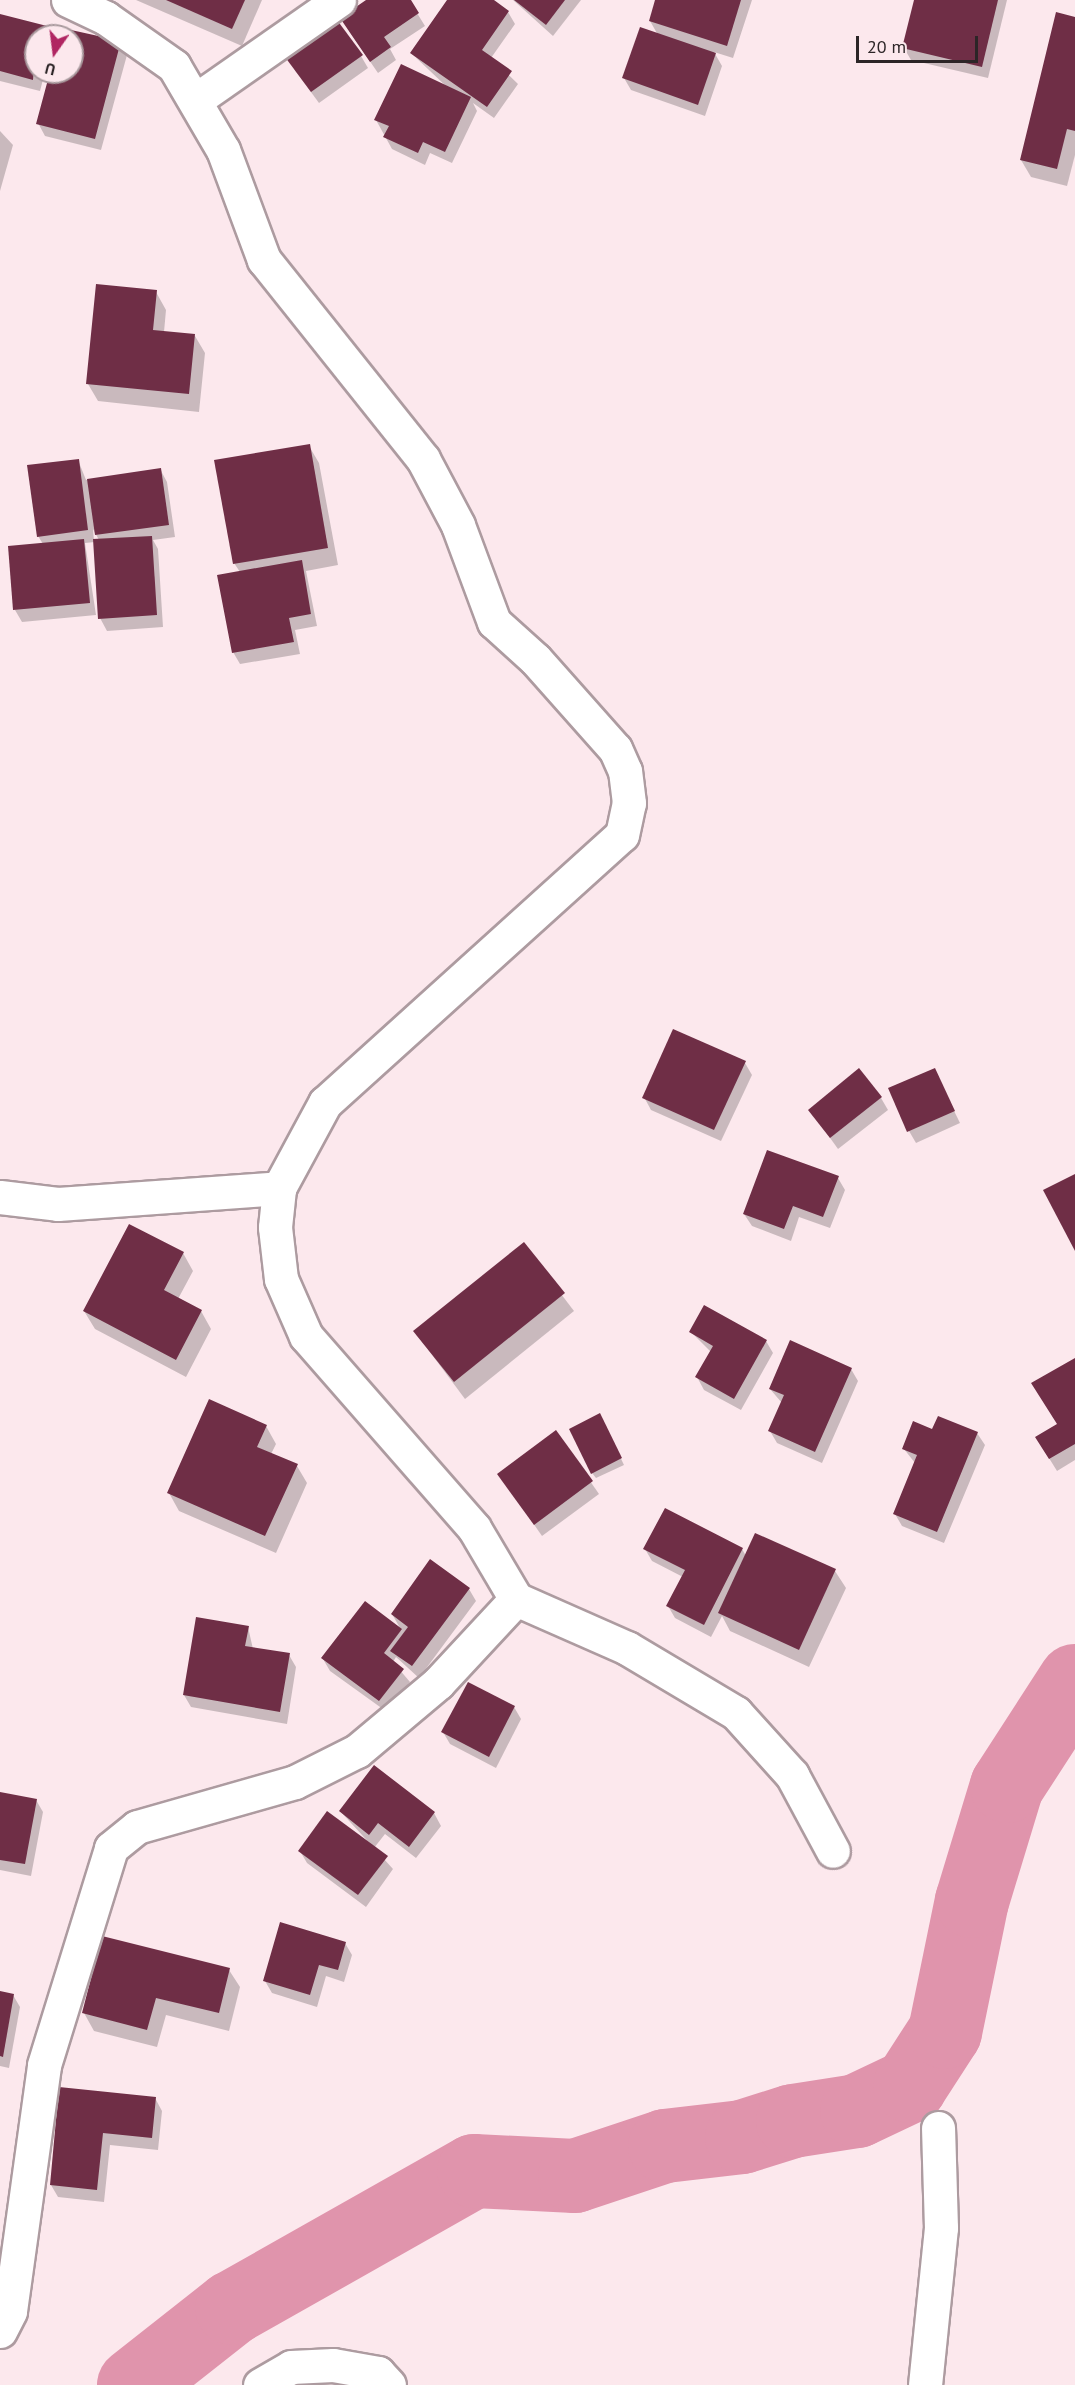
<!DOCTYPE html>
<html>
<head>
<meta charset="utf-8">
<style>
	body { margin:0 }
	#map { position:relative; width:1075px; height:2385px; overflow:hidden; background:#fce8ed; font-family:"PT Sans",sans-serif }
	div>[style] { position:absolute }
	.shadow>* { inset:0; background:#0003 }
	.river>* { height:74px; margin:-37px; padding:0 37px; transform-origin:37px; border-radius:37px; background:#e094ac }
	.building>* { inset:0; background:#6f2e46 }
	.roads { filter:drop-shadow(2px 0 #ad9ba0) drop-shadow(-2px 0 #ad9ba0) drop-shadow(0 2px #ad9ba0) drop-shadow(0 -2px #ad9ba0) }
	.street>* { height:33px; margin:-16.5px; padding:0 16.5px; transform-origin:16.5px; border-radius:16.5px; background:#fff }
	span { translate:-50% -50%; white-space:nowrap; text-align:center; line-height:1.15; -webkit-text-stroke:6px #fce8ed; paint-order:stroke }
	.north { position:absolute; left:24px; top:24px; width:60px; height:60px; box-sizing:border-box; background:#fce8ed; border:2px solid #a99a9e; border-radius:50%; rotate:194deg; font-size:16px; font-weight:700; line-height:24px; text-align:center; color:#2c2527 }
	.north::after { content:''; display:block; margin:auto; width:21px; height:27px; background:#b02562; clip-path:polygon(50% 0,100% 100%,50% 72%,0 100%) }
	.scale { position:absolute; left:856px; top:36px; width:122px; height:27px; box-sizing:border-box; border:3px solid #2c2527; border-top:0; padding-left:8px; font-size:18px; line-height:21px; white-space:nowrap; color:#2c2527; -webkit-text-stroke:4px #fce8ed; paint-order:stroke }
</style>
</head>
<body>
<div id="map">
	<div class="shadow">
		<div style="clip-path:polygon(136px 0,262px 0,242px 46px)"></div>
		<div style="clip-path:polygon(369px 0,409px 0,425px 26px,390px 49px,396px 60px,378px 73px,349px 31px)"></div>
		<div style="clip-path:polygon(448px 0,491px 0,508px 12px,515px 24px,491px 58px,518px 84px,494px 118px,473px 103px,477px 111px,452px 163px,430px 153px,425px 165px,392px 149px,376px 120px,448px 88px,411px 53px)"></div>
		<div style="clip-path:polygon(513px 0,581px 0,553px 36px)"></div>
		<div style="clip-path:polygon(657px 0,752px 0,733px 58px,714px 52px,722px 66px,705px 116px,631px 90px,624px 78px,658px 35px,650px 21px)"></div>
		<div style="clip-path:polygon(915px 0,1007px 0,988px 78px,911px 60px,904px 48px)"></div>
		<div style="clip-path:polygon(0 16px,46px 28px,51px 36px,36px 36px,36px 72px,45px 72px,40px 91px,0 81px)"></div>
		<div style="clip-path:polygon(1075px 18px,1075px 155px,1067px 186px,1031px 177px,1021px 160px)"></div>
		<div style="clip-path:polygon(63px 30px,120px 43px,127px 55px,101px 150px,45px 136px,38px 123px,52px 72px,72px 72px,72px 36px,61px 36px)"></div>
		<div style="clip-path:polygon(361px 56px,368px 68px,319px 103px,294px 69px)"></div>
		<div style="clip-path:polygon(0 131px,13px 145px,0 191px)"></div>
		<div style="clip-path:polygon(156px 292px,166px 310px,164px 332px,195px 336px,205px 353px,199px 412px,98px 401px,88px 384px)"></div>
		<div style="clip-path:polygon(309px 446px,319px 463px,338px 565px,306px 571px,317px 626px,295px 630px,300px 654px,240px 664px,233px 652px,240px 572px,234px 563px)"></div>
		<div style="clip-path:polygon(evenodd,78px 460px,86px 480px,160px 469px,167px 482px,175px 537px,153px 540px,158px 549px,163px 627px,107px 631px,100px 618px,95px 542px,85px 543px,96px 615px,22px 622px,15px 610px,43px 544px,38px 536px,78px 460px,93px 529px,99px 540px,94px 541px,93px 529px)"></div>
		<div style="clip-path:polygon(745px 1063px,752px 1075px,721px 1141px,651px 1110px,644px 1097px)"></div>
		<div style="clip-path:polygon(934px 1070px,960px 1123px,916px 1143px,909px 1131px)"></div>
		<div style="clip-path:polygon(881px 1098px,888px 1110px,838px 1149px,810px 1110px)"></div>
		<div style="clip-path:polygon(838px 1178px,845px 1190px,830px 1228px,799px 1217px,791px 1241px,752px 1226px,744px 1214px)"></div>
		<div style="clip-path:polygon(523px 1244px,574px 1311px,465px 1399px,415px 1332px)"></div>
		<div style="clip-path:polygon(183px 1253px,193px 1271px,178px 1299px,201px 1311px,211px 1329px,186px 1377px,95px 1329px,84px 1311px)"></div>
		<div style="clip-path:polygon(691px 1332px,766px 1341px,773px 1353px,741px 1410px,704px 1390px,697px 1377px,711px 1352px)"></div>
		<div style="clip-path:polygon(1075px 1359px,1075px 1460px,1057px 1471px,1044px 1450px,1058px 1425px)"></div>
		<div style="clip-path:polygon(851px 1369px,858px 1381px,822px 1463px,777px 1443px,770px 1431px,782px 1403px,770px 1389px)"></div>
		<div style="clip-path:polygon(603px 1421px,624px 1465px,596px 1478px,592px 1473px)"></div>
		<div style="clip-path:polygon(266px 1426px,276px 1444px,271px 1454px,297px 1466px,307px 1483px,276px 1553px,179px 1511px,169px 1493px)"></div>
		<div style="clip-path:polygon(933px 1431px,977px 1433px,985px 1445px,944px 1543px,902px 1526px,895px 1514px,915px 1463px,904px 1449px)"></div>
		<div style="clip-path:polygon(556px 1432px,599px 1494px,542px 1536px,499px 1474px)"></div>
		<div style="clip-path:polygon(645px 1549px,742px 1549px,746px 1556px,835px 1571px,846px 1588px,809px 1667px,730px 1631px,722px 1616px,711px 1637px,675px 1618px,668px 1606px,683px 1577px,652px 1561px)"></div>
		<div style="clip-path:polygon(469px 1589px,476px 1601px,419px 1678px,396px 1657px,393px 1662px,410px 1682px,387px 1712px,330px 1671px,323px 1659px,401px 1630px,404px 1635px,392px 1614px)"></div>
		<div style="clip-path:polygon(248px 1627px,253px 1649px,289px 1655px,296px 1667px,287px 1724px,191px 1707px,184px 1695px)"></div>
		<div style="clip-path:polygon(514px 1707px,521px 1719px,496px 1768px,450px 1744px,443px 1732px)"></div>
		<div style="clip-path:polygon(374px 1767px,434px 1813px,441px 1826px,416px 1858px,385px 1834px,374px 1848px,393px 1869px,366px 1907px,307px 1863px,300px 1851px,373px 1847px,340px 1811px)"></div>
		<div style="clip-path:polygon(0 1794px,36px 1800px,43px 1812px,31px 1876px,0 1870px)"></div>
		<div style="clip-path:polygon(345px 1943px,352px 1955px,344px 1982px,326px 1976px,317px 2007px,272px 1993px,265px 1981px)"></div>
		<div style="clip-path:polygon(229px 1970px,240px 1987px,229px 2031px,166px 2015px,157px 2047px,94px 2031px,84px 2013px)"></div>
		<div style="clip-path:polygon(0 1993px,13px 1995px,20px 2007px,9px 2068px,0 2066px)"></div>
		<div style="clip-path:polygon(61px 2088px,155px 2098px,162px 2111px,158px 2150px,110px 2145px,104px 2202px,58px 2197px,51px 2185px)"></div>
	</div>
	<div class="river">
		<div style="left:134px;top:2385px;width:125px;rotate:-38.2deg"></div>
		<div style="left:232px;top:2308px;width:278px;rotate:-29.5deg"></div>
		<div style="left:474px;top:2171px;width:101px;rotate:2.8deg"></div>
		<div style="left:575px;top:2176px;width:95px;rotate:-18.4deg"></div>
		<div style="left:665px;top:2146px;width:78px;rotate:-6.7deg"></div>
		<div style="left:742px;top:2137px;width:53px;rotate:-17.4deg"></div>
		<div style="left:793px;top:2121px;width:65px;rotate:-8.9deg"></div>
		<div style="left:857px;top:2111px;width:59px;rotate:-25.3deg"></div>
		<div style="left:910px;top:2086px;width:64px;rotate:-57.1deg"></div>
		<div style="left:945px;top:2032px;width:134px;rotate:-78.4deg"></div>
		<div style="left:972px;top:1901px;width:120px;rotate:-73.1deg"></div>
		<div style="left:1007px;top:1786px;width:125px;rotate:-57.1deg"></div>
	</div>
	<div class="building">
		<div style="clip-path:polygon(166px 0,245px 0,232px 29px)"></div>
		<div style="clip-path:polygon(366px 0,411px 0,419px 13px,384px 37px,391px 47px,370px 62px,340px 18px)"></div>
		<div style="clip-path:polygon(447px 0,494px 0,509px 11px,482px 50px,512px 71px,487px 107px,410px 53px)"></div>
		<div style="clip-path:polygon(514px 0,565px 0,546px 25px)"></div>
		<div style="clip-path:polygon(655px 0,741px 0,727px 46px,649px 21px)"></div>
		<div style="clip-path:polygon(914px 0,998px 0,982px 67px,902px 48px)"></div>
		<div style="clip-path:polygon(1056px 12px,1075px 17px,1075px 131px,1067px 129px,1057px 169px,1020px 160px)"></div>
		<div style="clip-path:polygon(0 14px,47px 26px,45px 36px,36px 36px,33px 80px,0 71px)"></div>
		<div style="clip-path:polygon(337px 20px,363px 55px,311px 92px,285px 57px)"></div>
		<div style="clip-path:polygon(640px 27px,716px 53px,698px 105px,622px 78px)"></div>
		<div style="clip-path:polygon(62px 28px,121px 41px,95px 139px,36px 124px,50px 72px,72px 72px,72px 36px,60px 36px)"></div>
		<div style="clip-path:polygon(401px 64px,471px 97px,445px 152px,423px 142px,418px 153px,383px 137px,389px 126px,374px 120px)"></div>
		<div style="clip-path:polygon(96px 284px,157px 290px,153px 330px,195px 334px,189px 394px,86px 384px)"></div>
		<div style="clip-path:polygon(310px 444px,328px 548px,233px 564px,214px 460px)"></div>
		<div style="clip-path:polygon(79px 459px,88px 530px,37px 537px,27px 465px)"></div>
		<div style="clip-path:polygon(161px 468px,169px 525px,95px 535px,87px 479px)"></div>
		<div style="clip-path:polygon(152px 536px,157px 615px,98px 619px,93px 539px)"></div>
		<div style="clip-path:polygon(84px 539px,90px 603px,13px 610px,8px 546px)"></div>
		<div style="clip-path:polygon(302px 560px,311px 614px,289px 618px,294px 642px,232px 653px,217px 575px)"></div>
		<div style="clip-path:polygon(673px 1029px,746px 1061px,714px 1130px,642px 1098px)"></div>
		<div style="clip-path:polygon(859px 1068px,882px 1097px,830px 1138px,808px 1110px)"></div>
		<div style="clip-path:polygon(935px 1068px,955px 1111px,907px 1132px,888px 1088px)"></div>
		<div style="clip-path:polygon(767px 1150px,839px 1176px,823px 1217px,793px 1206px,784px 1229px,743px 1214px)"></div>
		<div style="clip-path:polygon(1075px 1174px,1075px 1251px,1043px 1190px)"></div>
		<div style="clip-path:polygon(129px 1224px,184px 1252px,164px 1290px,202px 1310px,176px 1360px,83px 1311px)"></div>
		<div style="clip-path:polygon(524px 1242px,565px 1293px,454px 1382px,413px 1331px)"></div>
		<div style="clip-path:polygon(704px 1305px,767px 1340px,734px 1399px,695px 1377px,713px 1346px,689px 1332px)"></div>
		<div style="clip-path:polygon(790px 1340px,852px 1368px,815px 1452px,768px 1431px,784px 1395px,769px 1389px)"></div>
		<div style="clip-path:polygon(1075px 1358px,1075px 1444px,1049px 1459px,1035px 1437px,1057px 1424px,1031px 1383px)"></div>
		<div style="clip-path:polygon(209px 1399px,267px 1425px,257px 1447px,298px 1464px,265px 1536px,167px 1493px)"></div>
		<div style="clip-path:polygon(600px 1413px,622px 1458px,591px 1474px,569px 1429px)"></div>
		<div style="clip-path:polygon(938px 1416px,978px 1432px,937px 1532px,893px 1514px,917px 1455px,902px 1449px,913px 1421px,932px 1429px)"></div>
		<div style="clip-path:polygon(556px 1430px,593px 1481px,534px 1525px,497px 1474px)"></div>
		<div style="clip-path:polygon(665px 1508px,743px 1548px,704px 1625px,666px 1606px,685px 1570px,643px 1549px)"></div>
		<div style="clip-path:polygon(755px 1533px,836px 1569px,799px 1650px,718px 1613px)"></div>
		<div style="clip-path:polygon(430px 1559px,470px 1588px,412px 1666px,390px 1651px,408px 1627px,391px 1614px)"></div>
		<div style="clip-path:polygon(365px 1601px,402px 1629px,384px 1653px,404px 1669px,379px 1701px,321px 1658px)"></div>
		<div style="clip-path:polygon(196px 1617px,249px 1626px,245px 1646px,290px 1653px,280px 1712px,183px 1695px)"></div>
		<div style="clip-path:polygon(468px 1682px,515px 1706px,489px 1757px,441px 1732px)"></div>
		<div style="clip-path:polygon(374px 1765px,435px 1812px,409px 1847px,378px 1823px,369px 1835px,339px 1811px)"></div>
		<div style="clip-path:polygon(0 1792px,37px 1799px,25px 1864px,0 1860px)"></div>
		<div style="clip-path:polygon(327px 1811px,388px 1856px,358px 1895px,298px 1851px)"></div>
		<div style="clip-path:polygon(280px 1922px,346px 1942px,338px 1970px,319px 1965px,310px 1995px,263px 1981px)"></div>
		<div style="clip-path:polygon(102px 1936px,230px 1968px,219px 2013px,156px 1998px,147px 2030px,82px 2013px)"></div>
		<div style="clip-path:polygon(0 1991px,14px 1994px,3px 2057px,0 2056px)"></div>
		<div style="clip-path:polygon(59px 2087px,156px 2097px,152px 2138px,103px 2133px,97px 2190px,50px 2185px)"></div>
	</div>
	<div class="roads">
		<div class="street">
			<div style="left:197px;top:99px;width:173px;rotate:-34.9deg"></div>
			<div style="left:0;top:1197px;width:58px;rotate:6.9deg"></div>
			<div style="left:58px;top:1204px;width:222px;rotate:-4.1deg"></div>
			<div style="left:516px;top:1599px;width:121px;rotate:23.8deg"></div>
			<div style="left:627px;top:1648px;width:127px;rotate:30.8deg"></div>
			<div style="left:736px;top:1713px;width:84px;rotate:47.9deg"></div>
			<div style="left:792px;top:1775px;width:86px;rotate:61.7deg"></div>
			<div style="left:0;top:2331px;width:22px;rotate:-63deg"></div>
			<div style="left:10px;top:2311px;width:248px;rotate:-82.1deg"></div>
			<div style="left:44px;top:2065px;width:227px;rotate:-72.8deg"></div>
			<div style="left:111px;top:1848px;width:33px;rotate:-39deg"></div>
			<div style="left:137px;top:1827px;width:164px;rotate:-15.9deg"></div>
			<div style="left:295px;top:1782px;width:69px;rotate:-26.6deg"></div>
			<div style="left:357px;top:1751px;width:106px;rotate:-40deg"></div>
			<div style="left:438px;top:1683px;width:115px;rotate:-47.1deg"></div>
			<div style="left:516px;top:1599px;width:82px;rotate:-120.6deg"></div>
			<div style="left:474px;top:1528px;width:255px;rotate:-131.2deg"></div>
			<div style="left:306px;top:1336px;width:62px;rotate:-113.7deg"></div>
			<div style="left:281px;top:1279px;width:52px;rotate:-96.6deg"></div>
			<div style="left:275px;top:1227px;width:39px;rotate:-84deg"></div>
			<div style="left:279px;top:1188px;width:97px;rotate:-61.6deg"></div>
			<div style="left:325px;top:1103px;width:400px;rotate:-42.1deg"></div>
			<div style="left:622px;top:835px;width:33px;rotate:-78deg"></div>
			<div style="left:629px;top:803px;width:32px;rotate:-97deg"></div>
			<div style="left:625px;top:771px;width:24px;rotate:-114deg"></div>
			<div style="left:615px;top:749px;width:120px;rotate:-131.6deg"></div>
			<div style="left:535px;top:659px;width:55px;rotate:-137.9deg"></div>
			<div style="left:494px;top:622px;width:103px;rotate:-110.4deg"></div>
			<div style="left:458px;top:525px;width:75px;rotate:-117.9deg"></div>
			<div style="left:423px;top:459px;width:255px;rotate:-128.6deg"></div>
			<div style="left:264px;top:260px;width:117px;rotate:-110.4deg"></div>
			<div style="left:223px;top:150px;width:97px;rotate:-120.3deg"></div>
			<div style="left:174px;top:66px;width:83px;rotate:-144.8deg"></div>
			<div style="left:106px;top:18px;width:42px;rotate:-154.7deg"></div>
			<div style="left:260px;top:2385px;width:36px;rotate:-30deg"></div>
			<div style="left:291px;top:2367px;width:42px;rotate:-2.7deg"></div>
			<div style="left:333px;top:2365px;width:46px;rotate:10.1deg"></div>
			<div style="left:378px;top:2373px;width:16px;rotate:47deg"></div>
			<div style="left:925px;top:2385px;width:158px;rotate:-84.2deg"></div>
			<div style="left:941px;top:2228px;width:100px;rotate:-91.7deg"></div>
		</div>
	</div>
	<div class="north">U</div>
	<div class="scale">20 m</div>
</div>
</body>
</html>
